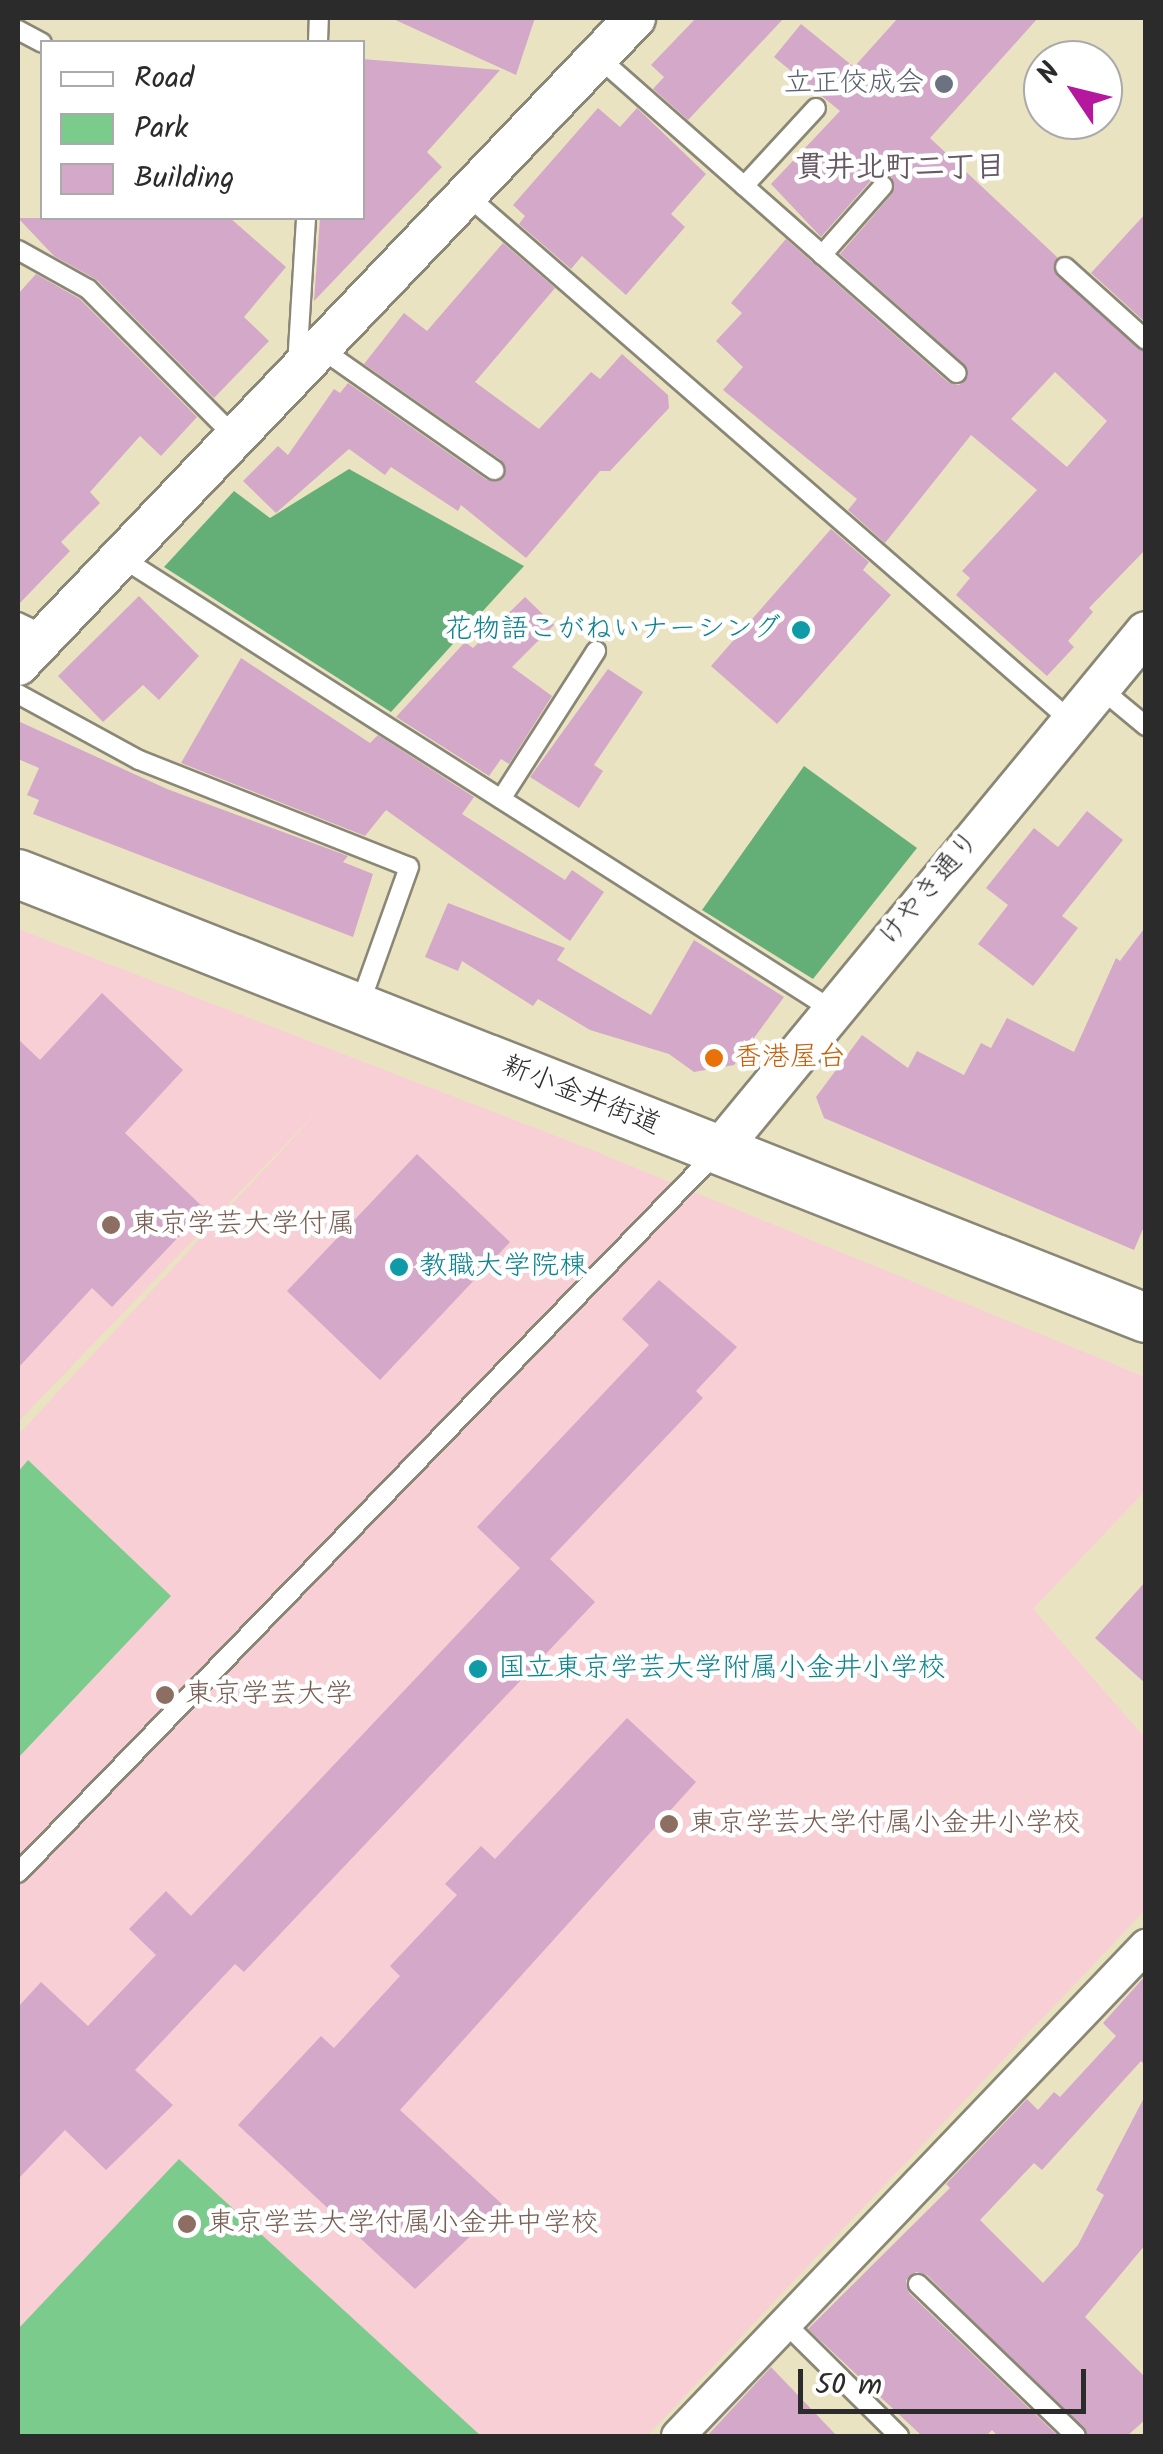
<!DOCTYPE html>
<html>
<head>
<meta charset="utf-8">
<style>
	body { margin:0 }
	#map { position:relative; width:1163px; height:2454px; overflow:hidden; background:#eae3c2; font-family:Kalam,"Klee One",sans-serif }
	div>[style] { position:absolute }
	.built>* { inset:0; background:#f7cfd5 }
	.green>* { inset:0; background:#7bcb8d }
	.forest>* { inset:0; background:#64af78 }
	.building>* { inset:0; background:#d4a8c8 }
	.roads { filter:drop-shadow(2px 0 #8a8776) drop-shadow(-2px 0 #8a8776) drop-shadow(0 2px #8a8776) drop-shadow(0 -2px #8a8776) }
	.service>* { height:18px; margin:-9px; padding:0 9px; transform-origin:9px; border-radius:9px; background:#fff }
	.minor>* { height:32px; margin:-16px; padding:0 16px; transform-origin:16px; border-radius:16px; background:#fff }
	.tertiary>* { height:40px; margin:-20px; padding:0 20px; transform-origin:20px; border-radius:20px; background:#fff }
	.secondary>* { height:48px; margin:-24px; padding:0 24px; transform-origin:24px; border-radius:24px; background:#fff }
	.dots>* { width:28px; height:28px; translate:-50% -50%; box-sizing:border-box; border:5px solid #fff; border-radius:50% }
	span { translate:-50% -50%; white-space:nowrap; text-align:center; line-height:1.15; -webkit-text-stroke:9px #fff; paint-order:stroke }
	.worship-label { font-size:28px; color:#5b616d }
	.right { translate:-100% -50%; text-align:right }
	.culture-label { font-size:28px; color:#0d838f }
	.left { translate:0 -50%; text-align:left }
	.street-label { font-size:28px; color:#2b2b2b }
	.food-label { font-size:28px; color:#c56008 }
	.education-label { font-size:28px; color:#785e54 }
	.neighbourhood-label { font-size:30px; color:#665762; font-weight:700 }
	.frame { position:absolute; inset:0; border:20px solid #2b2b2b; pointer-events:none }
	.legend { position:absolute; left:40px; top:40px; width:325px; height:180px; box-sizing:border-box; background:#fff; border:2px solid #aaa; margin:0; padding:12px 18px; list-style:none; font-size:30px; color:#2b2b2b }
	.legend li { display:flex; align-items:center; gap:20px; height:50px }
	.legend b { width:50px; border:2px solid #aaa }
	.north { position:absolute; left:1023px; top:40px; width:100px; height:100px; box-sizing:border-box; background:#fff; border:2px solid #aaa; border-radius:50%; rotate:305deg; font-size:28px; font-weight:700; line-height:40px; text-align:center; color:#2b2b2b }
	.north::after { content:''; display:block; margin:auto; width:35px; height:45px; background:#b5179e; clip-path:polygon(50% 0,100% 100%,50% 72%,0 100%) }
	.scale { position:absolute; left:798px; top:2369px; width:288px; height:45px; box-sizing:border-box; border:5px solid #2b2b2b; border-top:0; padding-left:12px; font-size:30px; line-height:35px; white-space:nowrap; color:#2b2b2b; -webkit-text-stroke:8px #fff; paint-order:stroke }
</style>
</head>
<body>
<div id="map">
	<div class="built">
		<div style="clip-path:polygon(18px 929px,587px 1148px,1145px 1377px,1145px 1491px,1033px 1609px,1145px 1738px,1145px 1910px,647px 2436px,18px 2436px,18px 1435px,335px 1093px,18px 1422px)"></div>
	</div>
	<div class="green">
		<div style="clip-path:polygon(28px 1460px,171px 1596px,18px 1758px,18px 1472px)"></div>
		<div style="clip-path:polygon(179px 2159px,481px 2436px,18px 2436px,18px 2329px)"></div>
	</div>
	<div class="forest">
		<div style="clip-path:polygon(349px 469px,524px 566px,391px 712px,164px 567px,234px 491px,270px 518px)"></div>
		<div style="clip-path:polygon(804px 766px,917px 848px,813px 979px,702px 910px)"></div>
	</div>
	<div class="building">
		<div style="clip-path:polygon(391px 18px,535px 18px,516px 75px)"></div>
		<div style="clip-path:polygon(696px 18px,784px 18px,688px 120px,653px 89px,664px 77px,651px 65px)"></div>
		<div style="clip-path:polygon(evenodd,898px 18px,1038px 18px,930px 138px,1057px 257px,1057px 276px,1146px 352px,1146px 549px,1089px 608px,1093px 612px,1068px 641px,1074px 647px,1047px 676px,956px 595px,970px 578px,962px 571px,1037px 490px,971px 435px,885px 543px,848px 510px,857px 499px,723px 390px,743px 367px,716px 341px,742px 313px,731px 303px,786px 239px,948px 382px,959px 385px,968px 376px,964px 364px,840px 254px,892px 194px,892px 177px,874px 177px,821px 237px,771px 184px,840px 111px,774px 57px,801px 24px,854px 67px,898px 18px,1055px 372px,1107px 421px,1067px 467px,1011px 419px,1055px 372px)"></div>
		<div style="clip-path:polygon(362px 59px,500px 70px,427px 152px,442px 167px,314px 301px,320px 218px,362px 218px)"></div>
		<div style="clip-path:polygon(598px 108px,620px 127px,637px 108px,706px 174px,671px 214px,685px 227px,626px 295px,582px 256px,571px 269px,519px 224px,525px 216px,513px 205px)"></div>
		<div style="clip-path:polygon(1146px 213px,1146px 323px,1091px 273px)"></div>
		<div style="clip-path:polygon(18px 218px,230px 218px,286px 267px,244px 317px,269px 341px,214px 398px,97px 280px,54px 256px)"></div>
		<div style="clip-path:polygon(503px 243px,555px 288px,475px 382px,539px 429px,591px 372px,600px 379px,622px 354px,668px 395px,669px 408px,610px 471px,600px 471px,526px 558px,461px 505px,458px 511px,391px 467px,385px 475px,349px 449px,276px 513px,243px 481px,278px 446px,288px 455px,334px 389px,340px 393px,348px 383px,487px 480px,504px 478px,501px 460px,364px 364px,404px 313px,427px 331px)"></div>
		<div style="clip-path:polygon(36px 274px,80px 299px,197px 417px,161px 456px,140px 436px,90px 492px,100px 503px,61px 542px,70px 551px,18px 605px,18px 294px)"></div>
		<div style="clip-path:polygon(831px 529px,869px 562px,863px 570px,891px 595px,777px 724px,711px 666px)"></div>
		<div style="clip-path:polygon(139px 596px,199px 656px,159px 700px,143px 685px,103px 722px,58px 676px)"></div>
		<div style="clip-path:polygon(525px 597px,554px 625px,512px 667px,552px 696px,509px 764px,501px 759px,489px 776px,396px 717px,465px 642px,473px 648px)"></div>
		<div style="clip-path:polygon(241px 658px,370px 743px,378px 735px,474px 797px,462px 814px,565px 880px,572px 870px,604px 892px,570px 941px,386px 810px,365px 836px,181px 763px)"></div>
		<div style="clip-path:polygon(608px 669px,643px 692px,594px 765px,603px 771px,579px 808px,530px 777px)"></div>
		<div style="clip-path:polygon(18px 721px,167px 789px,348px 856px,343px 862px,373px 874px,353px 937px,33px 814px,39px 800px,27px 795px,39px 768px,18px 759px)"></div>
		<div style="clip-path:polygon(1087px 811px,1123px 840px,1062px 916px,1078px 928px,1033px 986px,978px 944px,1008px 905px,986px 888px,1034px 828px,1058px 847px)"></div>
		<div style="clip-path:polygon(448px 903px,565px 948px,557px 960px,651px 1015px,694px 940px,784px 997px,734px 1065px,694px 1072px,669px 1054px,590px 1030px,538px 999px,533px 1006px,462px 961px,458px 971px,425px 957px)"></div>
		<div style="clip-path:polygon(1146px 926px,1146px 1222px,1134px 1250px,824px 1118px,816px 1097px,862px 1035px,908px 1068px,917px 1051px,964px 1075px,981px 1043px,991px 1048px,1007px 1018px,1074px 1052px,1116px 958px,1120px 961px)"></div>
		<div style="clip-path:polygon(102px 993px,183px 1070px,125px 1133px,205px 1209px,112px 1307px,92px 1288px,18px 1368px,18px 1039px,40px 1060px)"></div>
		<div style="clip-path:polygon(417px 1154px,510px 1242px,380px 1380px,287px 1291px)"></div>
		<div style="clip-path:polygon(659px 1280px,737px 1347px,696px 1391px,703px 1398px,550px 1559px,595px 1602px,244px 1972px,235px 1964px,135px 2070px,173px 2105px,106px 2170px,65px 2130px,18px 2179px,18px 2007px,41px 1982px,88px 2026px,156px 1955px,129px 1929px,166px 1891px,191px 1916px,520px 1568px,477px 1527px,649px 1345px,622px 1319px)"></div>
		<div style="clip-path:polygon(1146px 1581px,1146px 1684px,1095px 1638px)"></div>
		<div style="clip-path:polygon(627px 1718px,696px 1782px,400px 2110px,503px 2205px,415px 2289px,238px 2125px,321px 2036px,334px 2048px,400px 1976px,390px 1966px,457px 1895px,445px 1884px,481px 1846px,495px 1859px)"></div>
		<div style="clip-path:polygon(1146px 1975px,1146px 2066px,1141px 2061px,1042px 2170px,1034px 2163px,980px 2220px,1043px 2283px,1078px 2245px,1104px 2195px,1096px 2190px,1146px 2094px,1146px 2244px,1085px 2317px,1146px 2378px,1146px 2419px,1127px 2436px,1088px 2436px,927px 2275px,916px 2272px,906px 2280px,909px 2293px,1058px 2436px,998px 2436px,992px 2430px,986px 2436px,922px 2436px,808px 2329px,950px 2188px,946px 2184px,1027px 2099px,1038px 2110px,1054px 2092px,1060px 2097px,1116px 2036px,1103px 2023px)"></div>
		<div style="clip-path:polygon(771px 2367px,837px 2436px,707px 2436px)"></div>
	</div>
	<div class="roads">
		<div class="service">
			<div style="left:18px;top:30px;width:27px;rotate:28deg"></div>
			<div style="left:318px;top:42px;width:24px;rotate:-88deg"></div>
			<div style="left:598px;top:57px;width:478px;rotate:41.4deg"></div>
			<div style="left:744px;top:186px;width:106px;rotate:-47.3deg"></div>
			<div style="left:469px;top:197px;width:798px;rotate:41.04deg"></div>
			<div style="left:18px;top:250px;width:80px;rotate:29.1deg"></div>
			<div style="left:88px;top:289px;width:209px;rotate:45.2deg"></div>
			<div style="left:822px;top:255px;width:92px;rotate:-48.5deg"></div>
			<div style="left:1065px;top:267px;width:109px;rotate:42deg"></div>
			<div style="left:320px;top:348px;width:213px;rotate:35deg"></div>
			<div style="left:297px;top:366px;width:148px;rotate:-86.5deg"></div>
			<div style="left:122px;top:558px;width:840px;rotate:32.46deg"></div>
			<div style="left:18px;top:622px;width:30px;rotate:26deg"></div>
			<div style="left:1100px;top:688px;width:60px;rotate:39.6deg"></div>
			<div style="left:18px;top:694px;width:138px;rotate:28.6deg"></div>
			<div style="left:139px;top:760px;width:290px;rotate:21.6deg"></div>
			<div style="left:409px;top:867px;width:145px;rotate:109.7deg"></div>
			<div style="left:501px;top:799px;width:176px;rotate:-57.3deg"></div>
			<div style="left:18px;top:1873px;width:1004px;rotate:-45.89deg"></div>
			<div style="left:918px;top:2284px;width:219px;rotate:43.9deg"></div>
			<div style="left:786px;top:2324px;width:159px;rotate:44.7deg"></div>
		</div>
		<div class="minor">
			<div style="left:678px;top:2436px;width:678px;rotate:-46.32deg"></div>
		</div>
		<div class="tertiary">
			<div style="left:18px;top:665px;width:894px;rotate:-46.36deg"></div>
			<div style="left:719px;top:1150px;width:671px;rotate:-50.5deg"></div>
		</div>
		<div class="secondary">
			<div style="left:18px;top:874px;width:1212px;rotate:21.49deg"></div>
		</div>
	</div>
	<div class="dots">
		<div style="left:944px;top:84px;background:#6b7280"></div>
		<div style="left:801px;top:630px;background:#0f9aa8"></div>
		<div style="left:714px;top:1058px;background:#e8710a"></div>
		<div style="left:111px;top:1225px;background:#8d6e63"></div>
		<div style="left:399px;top:1267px;background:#0f9aa8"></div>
		<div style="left:478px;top:1669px;background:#0f9aa8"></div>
		<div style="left:165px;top:1695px;background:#8d6e63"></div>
		<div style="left:669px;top:1824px;background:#8d6e63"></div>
		<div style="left:187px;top:2224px;background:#8d6e63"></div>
	</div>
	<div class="worship-label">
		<span class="right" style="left:924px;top:84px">立正佼成会</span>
	</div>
	<div class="culture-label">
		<span class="right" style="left:781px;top:630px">花物語こがねいナーシング</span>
		<span class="left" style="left:419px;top:1267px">教職大学院棟</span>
		<span class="left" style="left:498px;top:1669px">国立東京学芸大学附属小金井小学校</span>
	</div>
	<div class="street-label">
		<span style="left:930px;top:889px;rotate:-50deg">けやき通り</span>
		<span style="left:581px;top:1096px;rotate:22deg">新小金井街道</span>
	</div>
	<div class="food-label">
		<span class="left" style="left:734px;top:1058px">香港屋台</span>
	</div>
	<div class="education-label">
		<span class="left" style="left:131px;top:1225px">東京学芸大学付属</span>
		<span class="left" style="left:185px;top:1695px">東京学芸大学</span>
		<span class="left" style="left:689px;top:1824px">東京学芸大学付属小金井小学校</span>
		<span class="left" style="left:207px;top:2224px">東京学芸大学付属小金井中学校</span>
	</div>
	<div class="neighbourhood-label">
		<span style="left:900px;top:168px">貫井北町二丁目</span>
	</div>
	<div class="frame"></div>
	<ul class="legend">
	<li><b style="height:12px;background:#fff"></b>Road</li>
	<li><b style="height:28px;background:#7bcb8d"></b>Park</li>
	<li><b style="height:28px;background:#d4a8c8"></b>Building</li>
	</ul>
	<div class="north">N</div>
	<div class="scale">50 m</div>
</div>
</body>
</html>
